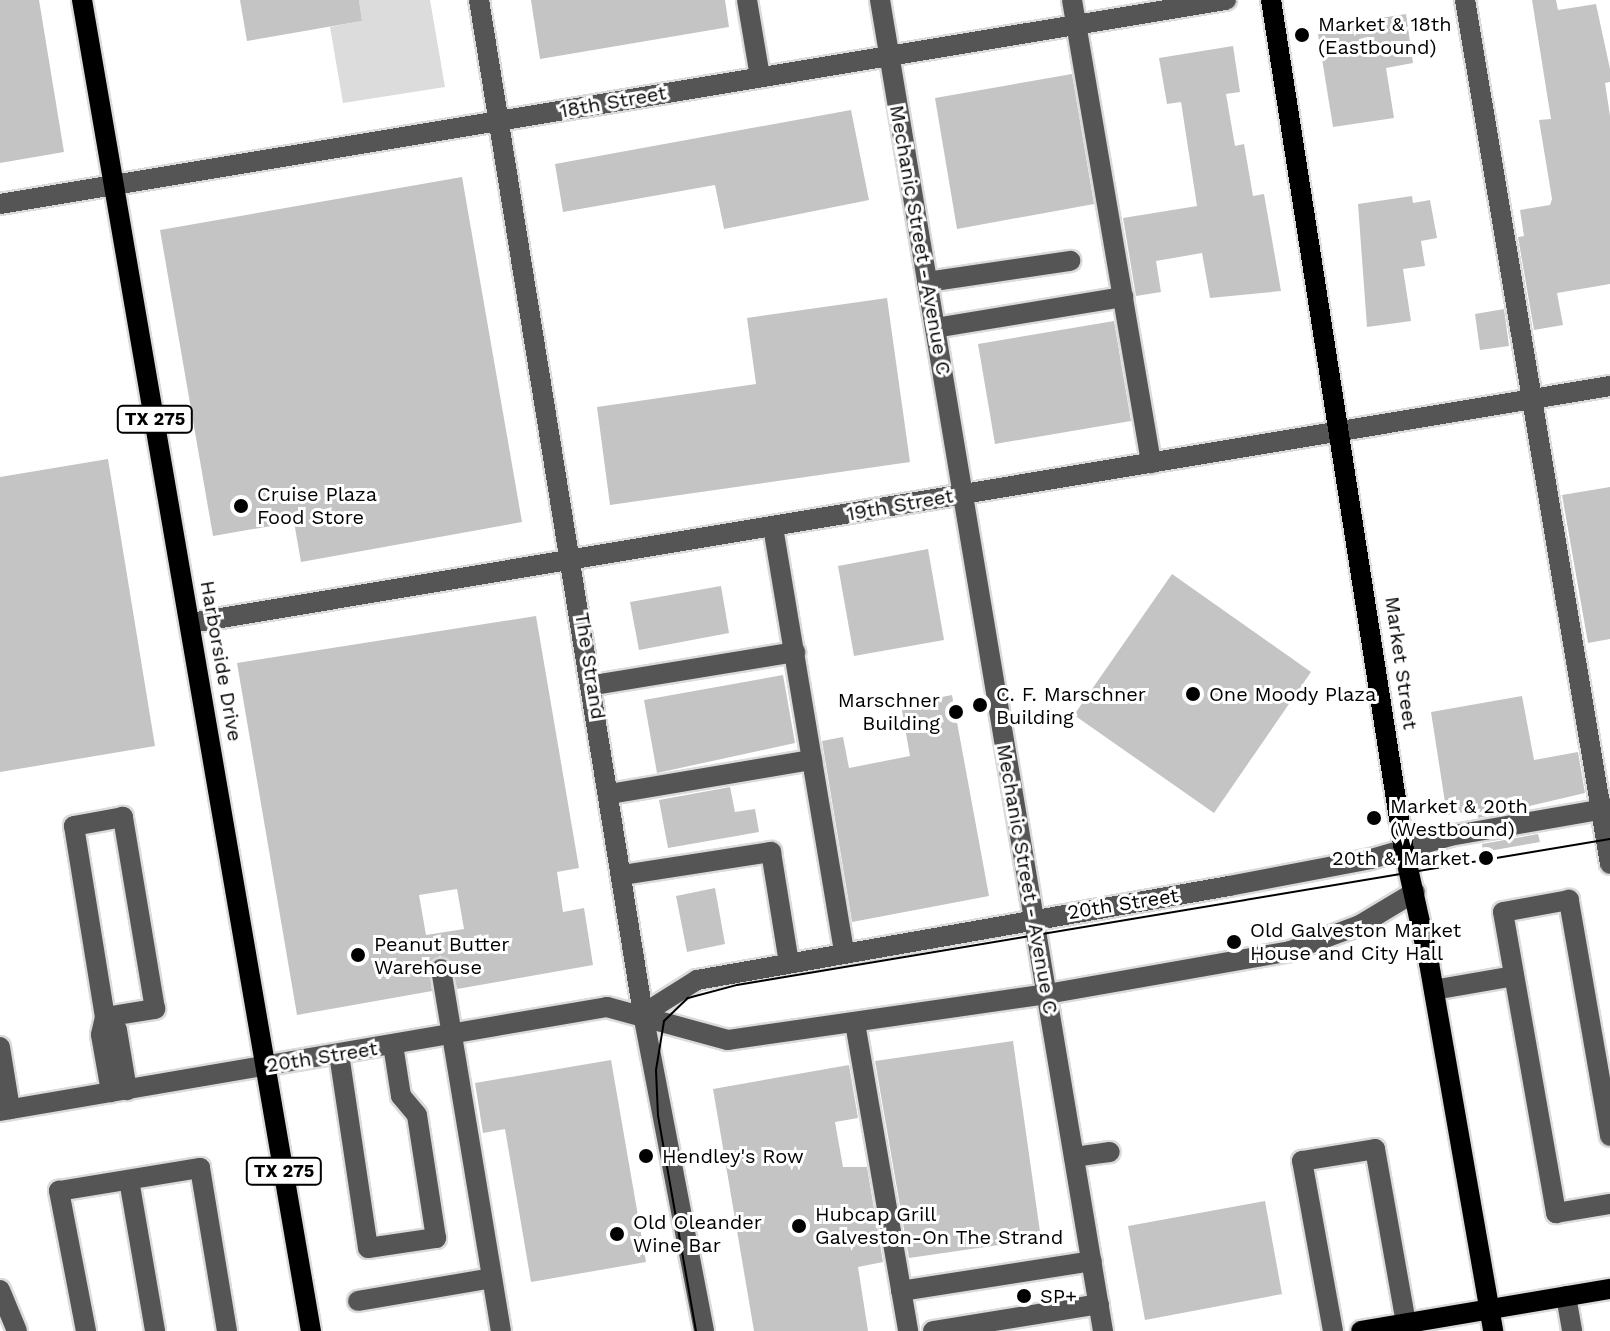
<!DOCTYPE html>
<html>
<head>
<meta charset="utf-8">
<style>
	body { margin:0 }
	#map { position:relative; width:1610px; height:1331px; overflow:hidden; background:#fff; font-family:"Work Sans",sans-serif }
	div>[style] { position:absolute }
	.green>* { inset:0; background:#dcdcdc }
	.building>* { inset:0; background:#c4c4c4 }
	.roads { filter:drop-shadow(2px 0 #dbdbdb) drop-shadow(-2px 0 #dbdbdb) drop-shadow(0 2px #dbdbdb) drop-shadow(0 -2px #dbdbdb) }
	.minor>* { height:20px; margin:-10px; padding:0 10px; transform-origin:10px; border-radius:10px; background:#555 }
	.major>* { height:20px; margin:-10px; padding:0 10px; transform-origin:10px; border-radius:10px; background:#000 }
	.tram>* { height:2px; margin:-1px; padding:0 1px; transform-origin:1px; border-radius:1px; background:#000 }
	.dots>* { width:22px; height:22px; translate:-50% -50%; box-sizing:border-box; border:4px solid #fff; border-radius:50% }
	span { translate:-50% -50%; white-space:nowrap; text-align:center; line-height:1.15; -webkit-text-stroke:6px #fff; paint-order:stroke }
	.shield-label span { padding:2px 6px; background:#fff; border:2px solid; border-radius:6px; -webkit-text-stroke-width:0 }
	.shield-label { font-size:18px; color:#000; font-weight:700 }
	.poi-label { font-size:20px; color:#000 }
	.left { translate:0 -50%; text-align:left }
	.right { translate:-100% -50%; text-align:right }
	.street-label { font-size:20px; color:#000 }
</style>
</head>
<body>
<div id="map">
	<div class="green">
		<div style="clip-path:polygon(359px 0,430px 0,445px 87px,343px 103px,330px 27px,362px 21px)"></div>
	</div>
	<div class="building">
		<div style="clip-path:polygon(0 0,39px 0,64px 152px,0 163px)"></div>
		<div style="clip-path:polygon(240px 0,359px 0,362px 21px,247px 41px)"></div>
		<div style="clip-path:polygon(531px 0,725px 0,729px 27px,540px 59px)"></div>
		<div style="clip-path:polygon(1532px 0,1556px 0,1558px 10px,1596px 4px,1610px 69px,1610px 82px,1605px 83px,1610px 116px,1610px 284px,1557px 293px,1563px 325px,1534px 330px,1518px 237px,1524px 236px,1520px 210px,1550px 205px,1552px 199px,1539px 120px,1551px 119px)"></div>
		<div style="clip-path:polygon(1406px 14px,1413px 63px,1386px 68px,1394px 118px,1333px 127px,1317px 28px)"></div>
		<div style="clip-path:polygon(1233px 46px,1240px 92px,1226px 94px,1235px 146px,1244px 144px,1253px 196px,1264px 194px,1281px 291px,1210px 298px,1202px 253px,1156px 261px,1161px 292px,1136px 296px,1123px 218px,1197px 206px,1181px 102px,1167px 104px,1159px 58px)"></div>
		<div style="clip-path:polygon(1072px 74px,1094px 204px,957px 229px,935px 98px)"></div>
		<div style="clip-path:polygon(851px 110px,869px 200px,724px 229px,715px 185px,563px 212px,555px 164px)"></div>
		<div style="clip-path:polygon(462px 177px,522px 522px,301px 562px,294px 522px,213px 536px,160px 230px)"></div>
		<div style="clip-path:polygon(1412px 196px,1413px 203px,1430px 200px,1437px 238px,1421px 241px,1425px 266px,1403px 269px,1411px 321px,1367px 327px,1358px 204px)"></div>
		<div style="clip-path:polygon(887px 298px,910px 462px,610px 505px,597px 407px,756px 384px,747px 318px)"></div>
		<div style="clip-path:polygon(1504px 309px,1509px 346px,1480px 350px,1475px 314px)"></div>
		<div style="clip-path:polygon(1114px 321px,1131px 421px,995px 444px,978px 344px)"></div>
		<div style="clip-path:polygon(108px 459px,155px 746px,0 772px,0 477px)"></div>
		<div style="clip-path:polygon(1610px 487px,1610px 639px,1588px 643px,1562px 495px)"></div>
		<div style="clip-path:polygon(928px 549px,944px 640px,854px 656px,838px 566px)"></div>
		<div style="clip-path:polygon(1172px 574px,1311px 672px,1214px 813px,1074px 715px)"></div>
		<div style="clip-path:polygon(721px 586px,729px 633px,639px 650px,630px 602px)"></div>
		<div style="clip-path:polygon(evenodd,536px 616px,579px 868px,557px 872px,563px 912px,584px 908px,593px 965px,457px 989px,451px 961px,440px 956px,429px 965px,432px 991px,297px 1015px,237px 663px,536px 616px,457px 889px,464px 929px,426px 935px,419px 895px,457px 889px)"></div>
		<div style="clip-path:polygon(783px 675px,795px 743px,657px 773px,644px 700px)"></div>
		<div style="clip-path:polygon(952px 695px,989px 896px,852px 922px,822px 741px,843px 737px,849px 768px,910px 756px,901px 705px)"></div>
		<div style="clip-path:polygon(1522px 696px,1534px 760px,1578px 752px,1585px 793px,1478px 818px,1477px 810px,1447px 815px,1431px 712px)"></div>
		<div style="clip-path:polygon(730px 787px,735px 812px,755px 809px,759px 832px,668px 848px,659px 800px)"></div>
		<div style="clip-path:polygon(1538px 834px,1540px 842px,1483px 852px,1482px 844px)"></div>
		<div style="clip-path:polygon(715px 888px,725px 944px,687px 952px,676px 896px)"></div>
		<div style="clip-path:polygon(1013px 1041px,1041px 1239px,909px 1258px,875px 1061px)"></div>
		<div style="clip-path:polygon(611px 1060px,646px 1262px,531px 1282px,505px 1129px,483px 1133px,475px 1083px)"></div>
		<div style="clip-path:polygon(849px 1065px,858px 1118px,835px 1122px,843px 1167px,867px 1167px,883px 1262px,858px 1267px,868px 1331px,754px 1331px,713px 1089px)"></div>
		<div style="clip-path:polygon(1265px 1201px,1282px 1294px,1145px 1320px,1128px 1226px)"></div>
	</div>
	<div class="roads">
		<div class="minor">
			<div style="left:479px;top:0;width:1027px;rotate:80.81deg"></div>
			<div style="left:643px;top:1014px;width:323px;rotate:79.1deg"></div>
			<div style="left:747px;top:0;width:78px;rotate:80.4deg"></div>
			<div style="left:880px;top:0;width:1350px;rotate:80.49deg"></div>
			<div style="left:1072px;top:0;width:470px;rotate:80.3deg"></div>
			<div style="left:1465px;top:0;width:876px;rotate:80.47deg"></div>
			<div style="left:0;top:204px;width:1243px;rotate:-9.45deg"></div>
			<div style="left:927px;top:282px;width:145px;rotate:-8.4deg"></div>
			<div style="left:935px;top:328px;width:191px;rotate:-9.4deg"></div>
			<div style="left:773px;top:527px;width:432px;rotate:80.5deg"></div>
			<div style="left:191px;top:623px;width:1439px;rotate:-9.48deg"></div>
			<div style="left:594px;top:685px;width:204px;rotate:-9.3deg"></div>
			<div style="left:610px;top:794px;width:205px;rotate:-9.6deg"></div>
			<div style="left:622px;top:875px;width:151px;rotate:-8.8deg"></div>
			<div style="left:771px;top:852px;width:112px;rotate:80.8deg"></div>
			<div style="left:441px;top:969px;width:367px;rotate:80.6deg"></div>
			<div style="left:1434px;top:990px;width:81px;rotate:-9.9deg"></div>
			<div style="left:643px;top:1014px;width:64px;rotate:-32.2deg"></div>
			<div style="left:697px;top:980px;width:540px;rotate:-10.02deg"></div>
			<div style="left:1229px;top:886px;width:145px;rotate:-10.8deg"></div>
			<div style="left:1371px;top:859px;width:82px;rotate:-16.2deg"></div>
			<div style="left:1450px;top:836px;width:162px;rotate:-9.9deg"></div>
			<div style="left:105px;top:1017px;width:51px;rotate:-9.1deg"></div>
			<div style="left:155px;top:1009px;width:195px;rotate:-99.5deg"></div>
			<div style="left:123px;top:817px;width:50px;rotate:169.6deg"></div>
			<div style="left:74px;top:826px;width:193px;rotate:80.8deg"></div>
			<div style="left:105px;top:1017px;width:18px;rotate:103deg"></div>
			<div style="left:101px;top:1035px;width:58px;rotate:80deg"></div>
			<div style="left:855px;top:1023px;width:313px;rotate:80.2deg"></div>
			<div style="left:106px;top:1027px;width:11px;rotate:15deg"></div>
			<div style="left:117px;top:1030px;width:61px;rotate:80.5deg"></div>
			<div style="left:0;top:1047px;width:63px;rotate:80.8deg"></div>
			<div style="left:339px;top:1054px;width:196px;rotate:81.5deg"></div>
			<div style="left:368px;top:1248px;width:69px;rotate:-8.4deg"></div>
			<div style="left:436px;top:1238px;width:124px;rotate:-98.8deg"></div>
			<div style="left:417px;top:1115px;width:25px;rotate:-130deg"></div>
			<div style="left:401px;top:1096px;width:52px;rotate:-98.9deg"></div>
			<div style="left:0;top:1111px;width:616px;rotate:-9.72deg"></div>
			<div style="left:607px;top:1007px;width:125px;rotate:15.3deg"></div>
			<div style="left:728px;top:1040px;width:322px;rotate:-8.2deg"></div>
			<div style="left:1047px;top:994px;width:247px;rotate:-10deg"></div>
			<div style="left:1290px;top:951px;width:75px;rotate:-20.4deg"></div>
			<div style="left:1360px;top:925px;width:64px;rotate:-31deg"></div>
			<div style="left:1610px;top:1136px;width:240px;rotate:-99.9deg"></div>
			<div style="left:1569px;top:900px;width:67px;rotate:169.7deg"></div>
			<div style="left:1503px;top:912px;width:306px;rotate:80deg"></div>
			<div style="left:1556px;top:1213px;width:55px;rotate:-9.5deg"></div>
			<div style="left:1074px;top:1157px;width:36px;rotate:-8deg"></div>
			<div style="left:129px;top:1180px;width:153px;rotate:80.2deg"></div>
			<div style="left:0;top:1290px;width:44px;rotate:67.5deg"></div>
			<div style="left:901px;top:1291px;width:193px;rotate:-8.9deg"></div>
			<div style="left:1566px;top:1296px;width:36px;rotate:80deg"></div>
			<div style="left:358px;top:1301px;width:136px;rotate:-9.7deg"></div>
			<div style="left:86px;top:1331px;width:143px;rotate:-100.9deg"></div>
			<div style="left:59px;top:1191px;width:143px;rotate:-9.3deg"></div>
			<div style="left:200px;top:1168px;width:165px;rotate:80.6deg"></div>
			<div style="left:933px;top:1331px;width:168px;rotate:-9.2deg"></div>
			<div style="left:1333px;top:1331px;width:173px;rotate:-100.3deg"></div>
			<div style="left:1302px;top:1161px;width:74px;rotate:-9.3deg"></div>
			<div style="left:1375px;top:1149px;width:177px;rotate:79.9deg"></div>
		</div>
		<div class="major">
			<div style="left:82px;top:0;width:1351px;rotate:80.24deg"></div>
			<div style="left:1271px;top:0;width:860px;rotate:81.11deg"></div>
			<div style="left:1404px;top:850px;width:116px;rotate:77.5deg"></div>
			<div style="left:1429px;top:963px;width:374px;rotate:80.1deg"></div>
			<div style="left:1361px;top:1331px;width:253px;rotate:-9.6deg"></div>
		</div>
	</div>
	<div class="tram">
		<div style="left:696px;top:1331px;width:218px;rotate:-100deg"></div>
		<div style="left:658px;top:1116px;width:46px;rotate:-92.5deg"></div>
		<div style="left:656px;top:1070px;width:50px;rotate:-80.7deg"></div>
		<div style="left:664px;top:1021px;width:33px;rotate:-44deg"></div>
		<div style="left:688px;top:998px;width:51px;rotate:-14.9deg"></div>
		<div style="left:737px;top:985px;width:885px;rotate:-9.49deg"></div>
	</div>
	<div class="dots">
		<div style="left:1302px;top:35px;background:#000"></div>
		<div style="left:241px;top:506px;background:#000"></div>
		<div style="left:1193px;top:694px;background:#000"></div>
		<div style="left:980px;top:705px;background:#000"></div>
		<div style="left:956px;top:712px;background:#000"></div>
		<div style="left:1374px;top:818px;background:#000"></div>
		<div style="left:1486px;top:858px;background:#000"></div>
		<div style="left:1234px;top:942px;background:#000"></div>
		<div style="left:358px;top:955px;background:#000"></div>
		<div style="left:646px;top:1156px;background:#000"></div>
		<div style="left:799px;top:1226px;background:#000"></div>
		<div style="left:617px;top:1234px;background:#000"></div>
		<div style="left:1024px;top:1296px;background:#000"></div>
	</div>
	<div class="shield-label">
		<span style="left:155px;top:419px">TX 275</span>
		<span style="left:284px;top:1171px">TX 275</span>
	</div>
	<div class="poi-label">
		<span class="left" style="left:1318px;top:36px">Market &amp; 18th<br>(Eastbound)</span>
		<span class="left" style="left:257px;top:506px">Cruise Plaza<br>Food Store</span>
		<span class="left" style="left:996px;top:706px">C. F. Marschner<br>Building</span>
		<span class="left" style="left:1209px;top:694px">One Moody Plaza</span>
		<span class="right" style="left:940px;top:712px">Marschner<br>Building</span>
		<span class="left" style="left:1390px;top:818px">Market &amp; 20th<br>(Westbound)</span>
		<span class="right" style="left:1470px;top:858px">20th &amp; Market</span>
		<span class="left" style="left:1250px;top:942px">Old Galveston Market<br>House and City Hall</span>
		<span class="left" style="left:374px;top:956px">Peanut Butter<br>Warehouse</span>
		<span class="left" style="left:662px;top:1156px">Hendley's Row</span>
		<span class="left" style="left:815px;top:1226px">Hubcap Grill<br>Galveston-On The Strand</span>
		<span class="left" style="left:633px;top:1234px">Old Oleander<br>Wine Bar</span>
		<span class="left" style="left:1040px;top:1296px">SP+</span>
	</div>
	<div class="street-label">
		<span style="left:613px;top:102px;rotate:-10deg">18th Street</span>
		<span style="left:920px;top:240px;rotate:80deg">Mechanic Street - Avenue C</span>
		<span style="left:900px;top:505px;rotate:-10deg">19th Street</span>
		<span style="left:221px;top:661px;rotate:80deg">Harborside Drive</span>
		<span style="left:1401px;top:663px;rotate:82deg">Market Street</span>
		<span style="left:590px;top:666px;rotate:81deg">The Strand</span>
		<span style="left:1027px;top:879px;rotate:80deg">Mechanic Street - Avenue C</span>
		<span style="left:1123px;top:904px;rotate:-9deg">20th Street</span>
		<span style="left:322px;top:1057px;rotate:-9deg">20th Street</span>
	</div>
</div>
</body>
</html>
